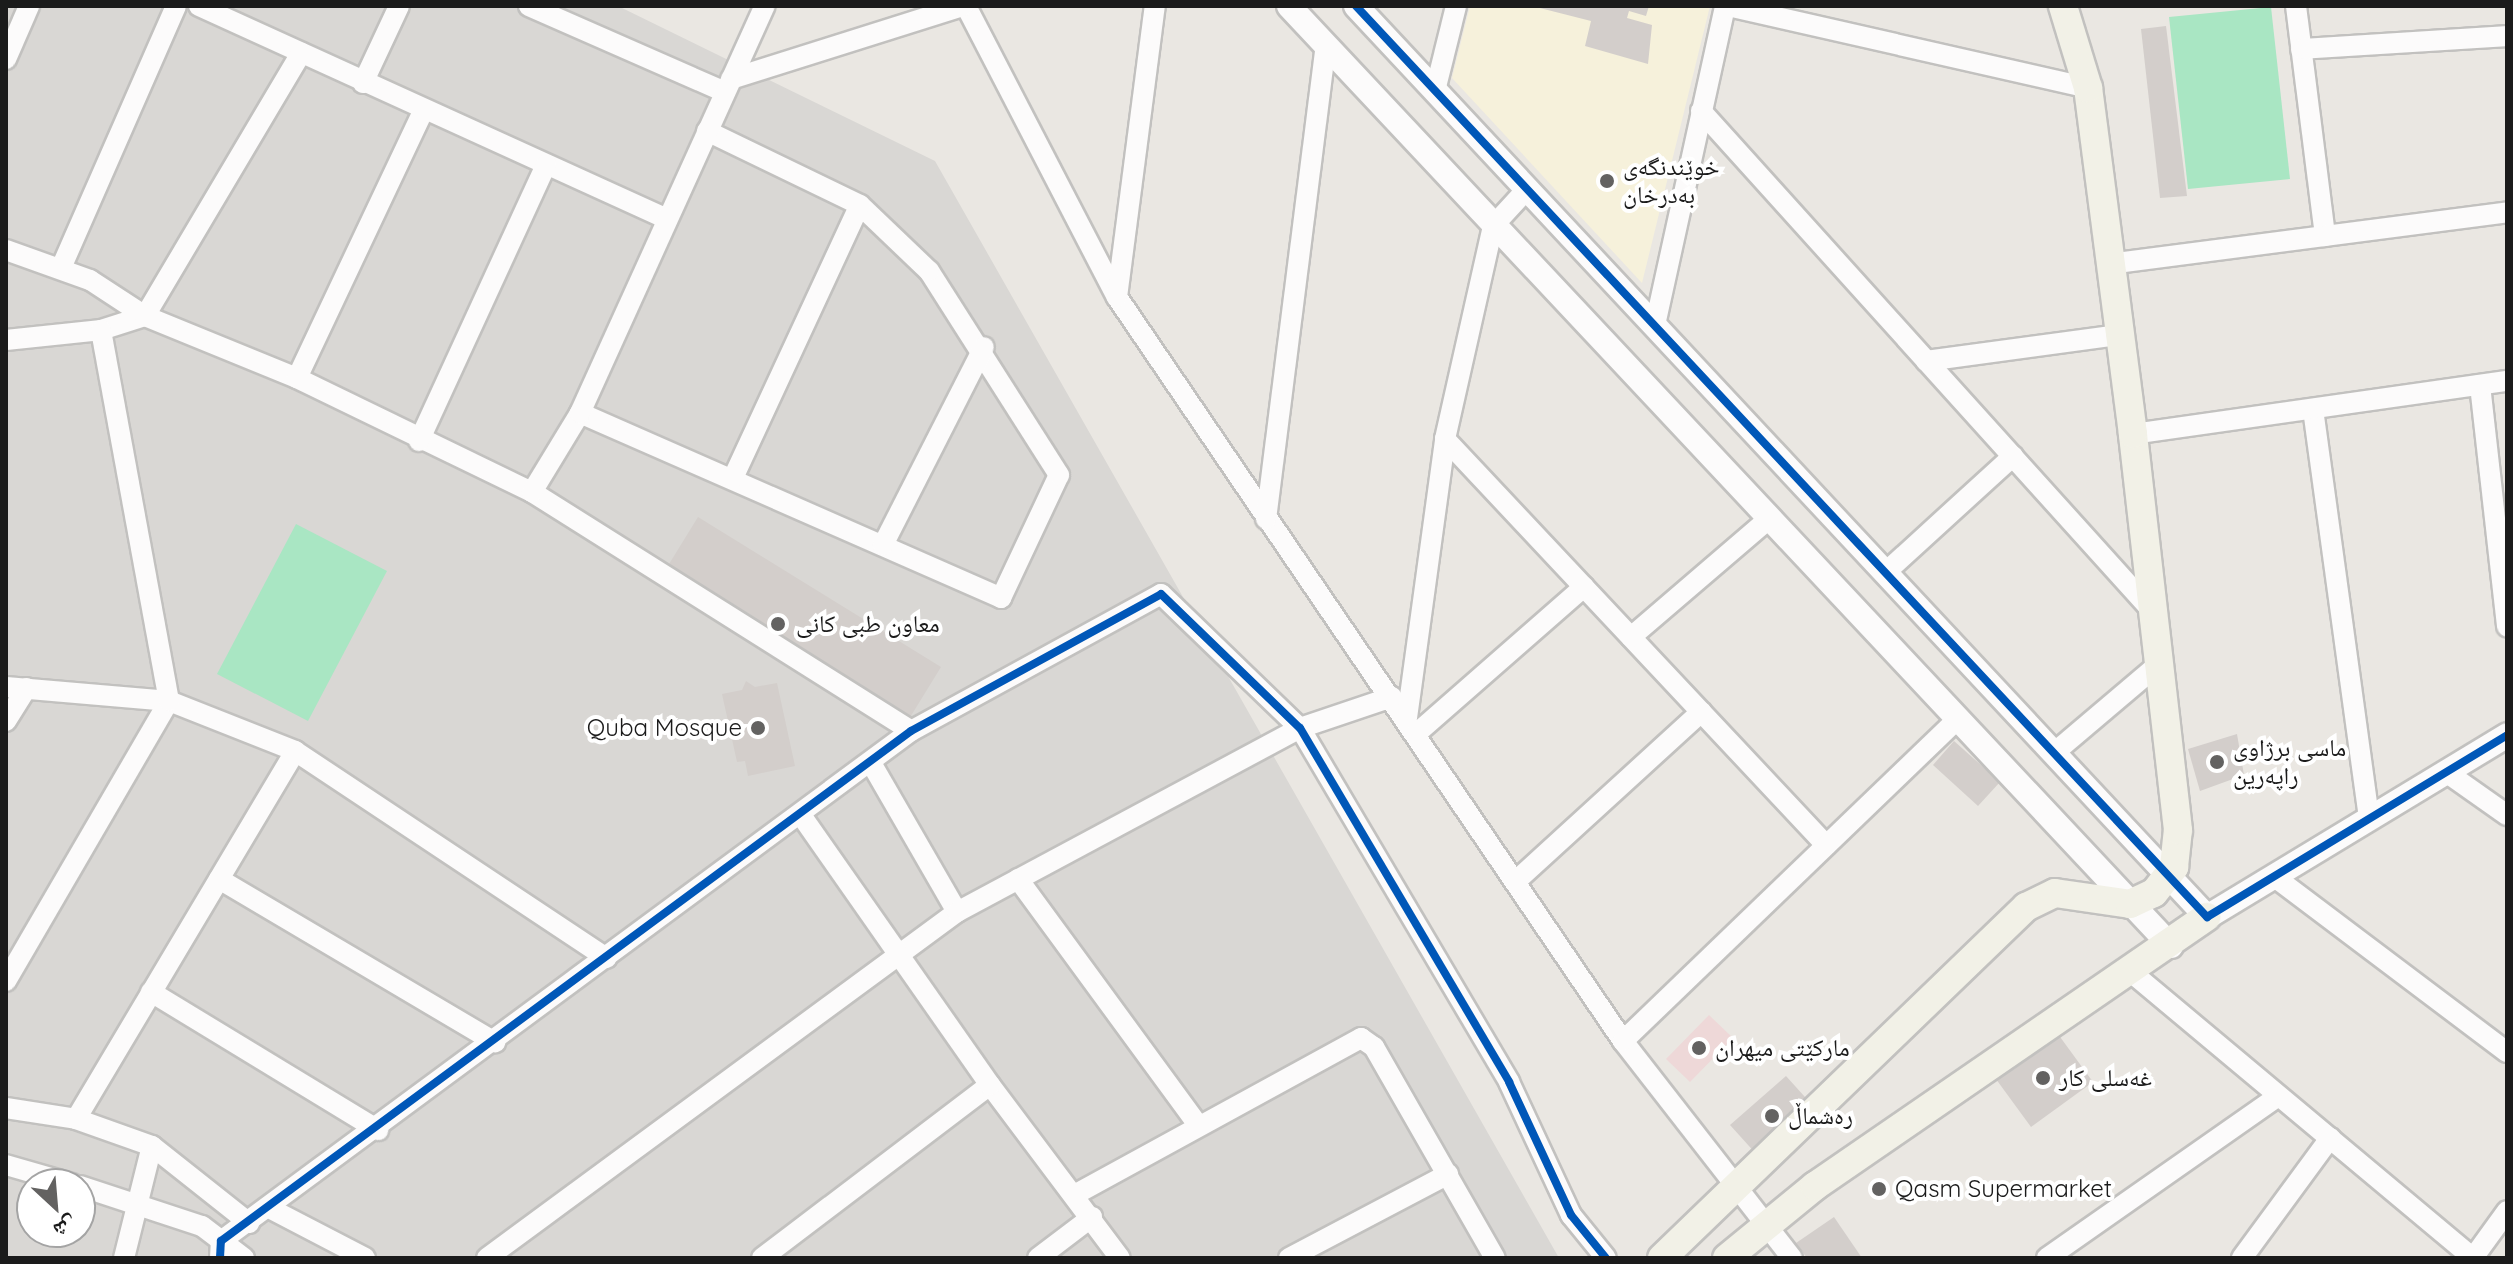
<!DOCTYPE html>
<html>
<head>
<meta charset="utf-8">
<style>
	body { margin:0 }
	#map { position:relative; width:2513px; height:1264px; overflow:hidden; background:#eae7e2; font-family:Quicksand,"Noto Naskh Arabic",sans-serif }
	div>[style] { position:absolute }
	.residential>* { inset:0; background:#d9d7d4 }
	.commercial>* { inset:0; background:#eed8d8 }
	.education>* { inset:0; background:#f6f1db }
	.pitch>* { inset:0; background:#a9e6c3 }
	.building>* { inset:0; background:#d3cecb }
	.roads { filter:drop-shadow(2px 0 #c2c1bf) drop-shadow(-2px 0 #c2c1bf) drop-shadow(0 2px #c2c1bf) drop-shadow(0 -2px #c2c1bf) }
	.minor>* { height:20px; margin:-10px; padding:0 10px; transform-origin:10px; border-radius:10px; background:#fcfbfb }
	.tertiary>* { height:24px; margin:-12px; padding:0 12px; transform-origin:12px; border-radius:12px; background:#fcfbfb }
	.secondary>* { height:28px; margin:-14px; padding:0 14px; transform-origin:14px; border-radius:14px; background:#f2f1e7 }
	.cycleway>* { height:8px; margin:-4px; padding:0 4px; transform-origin:4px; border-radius:4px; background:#0057b8 }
	.dots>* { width:22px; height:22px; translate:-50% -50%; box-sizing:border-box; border:4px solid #fff; border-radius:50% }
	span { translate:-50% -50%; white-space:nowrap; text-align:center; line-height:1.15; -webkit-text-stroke:8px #fff; paint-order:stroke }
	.poi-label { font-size:24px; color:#1b1b1b }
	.left { translate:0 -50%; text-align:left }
	.right { translate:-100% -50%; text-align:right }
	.frame { position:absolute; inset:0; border:8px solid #1b1b1b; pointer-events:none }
	.north { position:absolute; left:16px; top:1168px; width:80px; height:80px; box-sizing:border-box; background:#fff; border:2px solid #a4a4a4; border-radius:50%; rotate:154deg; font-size:22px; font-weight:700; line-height:32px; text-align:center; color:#1b1b1b }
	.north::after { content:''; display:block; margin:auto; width:28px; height:36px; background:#636261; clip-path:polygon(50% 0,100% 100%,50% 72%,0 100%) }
</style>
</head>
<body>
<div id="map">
	<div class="residential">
		<div style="clip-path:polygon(evenodd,6px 6px,618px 6px,935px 161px,1559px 1258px,6px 1258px,6px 6px,32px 1184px,80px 1184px,80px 1232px,32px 1232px,32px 1184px)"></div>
	</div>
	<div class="commercial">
		<div style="clip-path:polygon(1709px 1015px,1733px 1038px,1690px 1082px,1666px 1059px)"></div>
	</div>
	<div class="education">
		<div style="clip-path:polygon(1470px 6px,1710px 6px,1642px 283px,1452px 78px)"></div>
	</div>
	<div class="pitch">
		<div style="clip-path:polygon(2271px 7px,2290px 179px,2188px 189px,2169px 17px)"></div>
		<div style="clip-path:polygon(296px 524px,387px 571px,308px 721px,217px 674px)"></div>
	</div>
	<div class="building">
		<div style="clip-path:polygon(1532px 6px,1649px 6px,1646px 16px,1629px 11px,1627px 18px,1652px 25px,1648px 64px,1585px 46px,1591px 21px)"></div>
		<div style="clip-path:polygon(2166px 26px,2187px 196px,2160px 198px,2141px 29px)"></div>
		<div style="clip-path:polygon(698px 517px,941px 667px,909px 719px,666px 569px)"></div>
		<div style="clip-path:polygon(746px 681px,755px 687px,777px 683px,795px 766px,748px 776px,745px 761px,737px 762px,722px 694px,742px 690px)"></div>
		<div style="clip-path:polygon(2237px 734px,2244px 775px,2200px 791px,2188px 749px)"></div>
		<div style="clip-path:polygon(1954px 741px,2000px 782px,1978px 806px,1933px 765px)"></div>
		<div style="clip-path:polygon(2055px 1030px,2093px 1082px,2031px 1127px,1993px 1075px)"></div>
		<div style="clip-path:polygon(1786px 1076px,1814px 1107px,1758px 1156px,1730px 1125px)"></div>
		<div style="clip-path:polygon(1834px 1217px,1862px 1258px,1807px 1258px,1796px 1243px)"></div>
	</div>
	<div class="roads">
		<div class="minor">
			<div style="left:199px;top:6px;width:514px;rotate:24.47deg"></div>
			<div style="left:529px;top:6px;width:214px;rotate:23.7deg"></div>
			<div style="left:966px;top:6px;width:328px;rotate:62.6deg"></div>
			<div style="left:1117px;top:297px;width:900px;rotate:55.78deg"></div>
			<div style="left:1623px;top:1041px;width:275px;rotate:52.1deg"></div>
			<div style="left:1728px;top:6px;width:369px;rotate:12.8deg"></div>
			<div style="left:2296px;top:6px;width:232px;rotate:82.8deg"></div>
			<div style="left:2301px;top:49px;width:206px;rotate:-3.6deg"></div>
			<div style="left:6px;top:59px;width:58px;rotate:-66.5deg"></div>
			<div style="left:731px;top:79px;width:243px;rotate:-17.5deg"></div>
			<div style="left:363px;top:83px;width:85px;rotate:-64.9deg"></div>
			<div style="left:1436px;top:87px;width:83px;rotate:-76.1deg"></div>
			<div style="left:1701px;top:111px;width:676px;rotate:47.94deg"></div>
			<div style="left:6px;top:250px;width:89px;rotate:19.7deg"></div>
			<div style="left:90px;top:280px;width:66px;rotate:33.2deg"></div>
			<div style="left:145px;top:316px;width:164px;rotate:22.2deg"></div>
			<div style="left:297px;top:378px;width:261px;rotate:25.9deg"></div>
			<div style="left:532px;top:492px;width:448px;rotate:32.2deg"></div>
			<div style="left:2109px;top:264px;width:401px;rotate:-7.4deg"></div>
			<div style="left:61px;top:268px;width:286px;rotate:-66.3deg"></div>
			<div style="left:1117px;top:297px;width:293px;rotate:-82.6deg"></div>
			<div style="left:1655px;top:325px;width:327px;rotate:-77.6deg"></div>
			<div style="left:6px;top:340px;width:96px;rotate:-6deg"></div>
			<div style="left:101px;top:330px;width:46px;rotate:-17.7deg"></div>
			<div style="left:145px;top:316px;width:306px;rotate:-59.3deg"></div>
			<div style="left:1926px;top:361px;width:195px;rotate:-7.7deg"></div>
			<div style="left:297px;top:378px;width:295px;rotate:-64.7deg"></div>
			<div style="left:2480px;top:385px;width:243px;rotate:83.6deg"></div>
			<div style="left:2313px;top:409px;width:414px;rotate:82.2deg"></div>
			<div style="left:580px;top:413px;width:460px;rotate:23.7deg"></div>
			<div style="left:1001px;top:598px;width:136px;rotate:-64.8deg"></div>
			<div style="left:1059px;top:475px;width:242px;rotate:-122.5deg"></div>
			<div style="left:929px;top:271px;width:95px;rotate:-136.3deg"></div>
			<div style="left:860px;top:205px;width:170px;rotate:-154.2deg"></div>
			<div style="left:2133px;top:434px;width:378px;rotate:-8.1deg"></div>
			<div style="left:1445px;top:439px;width:557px;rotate:46.82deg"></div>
			<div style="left:419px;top:441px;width:304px;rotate:-65.3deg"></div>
			<div style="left:733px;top:478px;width:301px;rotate:-65.1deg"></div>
			<div style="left:532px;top:492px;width:92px;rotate:-58.7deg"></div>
			<div style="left:580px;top:413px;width:447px;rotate:-65.6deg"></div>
			<div style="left:1266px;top:519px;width:479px;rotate:-82.8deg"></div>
			<div style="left:883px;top:545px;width:222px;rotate:-63deg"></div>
			<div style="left:1886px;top:572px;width:172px;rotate:-42.4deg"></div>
			<div style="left:1631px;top:637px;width:183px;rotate:-40.6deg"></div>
			<div style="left:6px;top:687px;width:164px;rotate:4.9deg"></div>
			<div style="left:169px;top:701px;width:136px;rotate:21.6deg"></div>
			<div style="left:295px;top:751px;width:374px;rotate:33.6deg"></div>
			<div style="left:1407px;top:718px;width:282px;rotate:-82.2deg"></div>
			<div style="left:1445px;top:439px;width:218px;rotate:-77.3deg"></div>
			<div style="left:1493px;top:226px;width:50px;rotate:-47.4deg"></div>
			<div style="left:6px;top:721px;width:39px;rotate:-58deg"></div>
			<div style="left:1417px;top:733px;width:222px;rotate:-41.2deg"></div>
			<div style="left:2054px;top:753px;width:139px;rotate:-40.3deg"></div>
			<div style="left:871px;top:763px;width:172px;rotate:60deg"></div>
			<div style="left:2446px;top:772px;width:75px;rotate:35.2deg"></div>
			<div style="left:2276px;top:878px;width:289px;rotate:37deg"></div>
			<div style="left:219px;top:879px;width:321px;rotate:30.6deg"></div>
			<div style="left:1018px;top:879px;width:305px;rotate:53.8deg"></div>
			<div style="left:1516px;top:881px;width:251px;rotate:-42.4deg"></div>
			<div style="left:2131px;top:972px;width:446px;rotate:39.9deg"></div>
			<div style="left:6px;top:981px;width:324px;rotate:-59.8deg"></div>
			<div style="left:169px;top:701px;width:377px;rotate:-100.4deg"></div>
			<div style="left:151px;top:992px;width:266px;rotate:31.3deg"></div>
			<div style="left:1623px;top:1041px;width:465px;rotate:-43.9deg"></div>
			<div style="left:990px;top:1085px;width:216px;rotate:53.1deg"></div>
			<div style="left:6px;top:1108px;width:71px;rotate:8.9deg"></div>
			<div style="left:76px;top:1119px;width:81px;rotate:19.6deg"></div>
			<div style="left:152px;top:1146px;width:124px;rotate:38.4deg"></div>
			<div style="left:76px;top:1119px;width:428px;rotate:-59.2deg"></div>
			<div style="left:6px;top:1165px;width:69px;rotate:16.1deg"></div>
			<div style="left:80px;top:1186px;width:128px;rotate:18.2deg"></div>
			<div style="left:202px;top:1226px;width:53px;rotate:37.3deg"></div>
			<div style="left:1076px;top:1194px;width:325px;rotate:-28.7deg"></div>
			<div style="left:1361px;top:1038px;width:16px;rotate:35deg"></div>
			<div style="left:1374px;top:1047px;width:243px;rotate:60.2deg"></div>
			<div style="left:271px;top:1209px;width:106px;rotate:27.5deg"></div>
			<div style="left:124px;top:1258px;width:115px;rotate:-76deg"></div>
			<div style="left:220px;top:1258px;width:17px;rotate:-87deg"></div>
			<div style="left:221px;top:1241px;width:858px;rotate:-36.47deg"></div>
			<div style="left:911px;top:731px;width:285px;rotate:-28.7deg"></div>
			<div style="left:1161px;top:594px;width:193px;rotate:44deg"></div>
			<div style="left:1300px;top:728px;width:411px;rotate:59.4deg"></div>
			<div style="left:1509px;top:1082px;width:147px;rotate:65deg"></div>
			<div style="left:1571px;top:1215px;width:55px;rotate:50.9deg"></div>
			<div style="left:487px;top:1258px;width:584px;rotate:-36.36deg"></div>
			<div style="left:957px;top:912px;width:389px;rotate:-28.2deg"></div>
			<div style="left:1300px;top:728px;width:97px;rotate:-18.6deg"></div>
			<div style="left:762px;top:1258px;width:286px;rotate:-37.2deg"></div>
			<div style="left:990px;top:1085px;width:330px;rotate:-125deg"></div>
			<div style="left:1038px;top:1258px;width:68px;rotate:-37.2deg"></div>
			<div style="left:1289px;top:1258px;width:180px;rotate:-27.8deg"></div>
			<div style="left:2047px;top:1258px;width:281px;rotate:-35deg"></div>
			<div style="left:2242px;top:1258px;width:149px;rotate:-53.7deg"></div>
			<div style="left:2473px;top:1258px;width:58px;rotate:-54.1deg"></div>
		</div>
		<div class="tertiary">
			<div style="left:1289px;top:6px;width:1289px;rotate:46.82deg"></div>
			<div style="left:1356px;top:6px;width:1247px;rotate:46.95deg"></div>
			<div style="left:2207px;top:917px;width:351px;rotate:-31.2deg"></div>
		</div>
		<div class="secondary">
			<div style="left:1662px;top:1258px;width:506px;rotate:-43.96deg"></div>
			<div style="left:2026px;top:907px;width:32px;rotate:-26deg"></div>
			<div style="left:2055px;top:893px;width:76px;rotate:8.3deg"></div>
			<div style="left:2130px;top:904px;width:26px;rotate:-25deg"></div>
			<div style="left:2154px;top:893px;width:33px;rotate:-52deg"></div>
			<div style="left:2174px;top:867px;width:37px;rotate:-84deg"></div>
			<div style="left:2178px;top:830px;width:399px;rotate:-96.5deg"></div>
			<div style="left:2133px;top:434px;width:349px;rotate:-97.4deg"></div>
			<div style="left:2088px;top:88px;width:86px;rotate:-107deg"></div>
			<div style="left:1727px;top:1258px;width:114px;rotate:-39.3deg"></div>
			<div style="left:1815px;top:1186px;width:475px;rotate:-34.5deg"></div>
		</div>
	</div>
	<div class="cycleway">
		<div style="left:1356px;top:6px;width:1247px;rotate:46.95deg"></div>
		<div style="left:2207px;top:917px;width:351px;rotate:-31.2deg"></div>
		<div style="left:220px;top:1258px;width:17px;rotate:-87deg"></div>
		<div style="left:221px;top:1241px;width:858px;rotate:-36.47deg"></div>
		<div style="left:911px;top:731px;width:285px;rotate:-28.7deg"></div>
		<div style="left:1161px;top:594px;width:193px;rotate:44deg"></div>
		<div style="left:1300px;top:728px;width:411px;rotate:59.4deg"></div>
		<div style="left:1509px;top:1082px;width:147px;rotate:65deg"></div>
		<div style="left:1571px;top:1215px;width:55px;rotate:50.9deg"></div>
	</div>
	<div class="dots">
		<div style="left:1607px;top:181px;background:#636261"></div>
		<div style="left:778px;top:624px;background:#636261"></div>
		<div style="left:758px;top:728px;background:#636261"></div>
		<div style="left:2217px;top:762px;background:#636261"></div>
		<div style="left:1699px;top:1048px;background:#636261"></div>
		<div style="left:2043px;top:1078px;background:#636261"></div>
		<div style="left:1772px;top:1116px;background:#636261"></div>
		<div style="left:1879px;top:1189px;background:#636261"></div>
	</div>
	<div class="poi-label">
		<span class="left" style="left:1623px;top:181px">خوێندنگەی<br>بەدرخان</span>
		<span class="left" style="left:796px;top:624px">معاون طبی کانی</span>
		<span class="right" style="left:742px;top:728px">Quba Mosque</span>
		<span class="left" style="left:2233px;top:762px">ماسی برژاوی<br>راپەرین</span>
		<span class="left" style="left:1715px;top:1048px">مارکێتی میهران</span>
		<span class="left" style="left:2059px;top:1078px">غەسلی کار</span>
		<span class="left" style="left:1788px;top:1116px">رەشماڵ</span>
		<span class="left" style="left:1895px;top:1189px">Qasm Supermarket</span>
	</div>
	<div class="frame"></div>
	<div class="north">ش</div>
</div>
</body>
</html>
